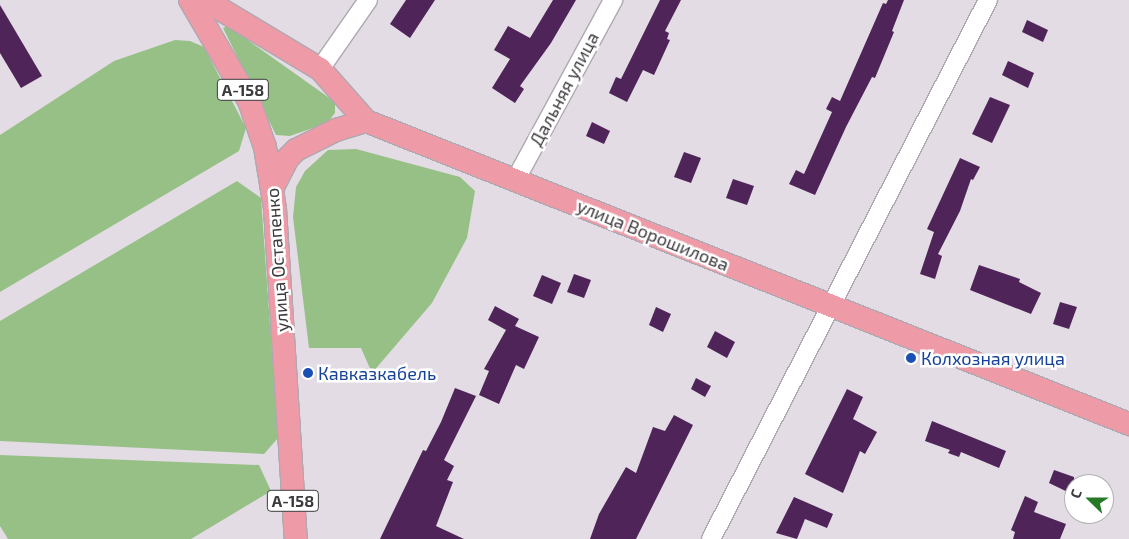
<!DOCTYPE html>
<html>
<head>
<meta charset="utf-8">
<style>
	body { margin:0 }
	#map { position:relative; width:1129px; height:539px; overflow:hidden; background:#e3dce5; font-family:"Exo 2",sans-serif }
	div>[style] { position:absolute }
	.green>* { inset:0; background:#97c086 }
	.building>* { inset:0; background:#4f2459 }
	.roads { filter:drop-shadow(1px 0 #afa8b1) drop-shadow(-1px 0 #afa8b1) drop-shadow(0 1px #afa8b1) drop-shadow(0 -1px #afa8b1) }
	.minor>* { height:18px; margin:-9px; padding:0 9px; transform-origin:9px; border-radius:9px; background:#fff }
	.major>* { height:22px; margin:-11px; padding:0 11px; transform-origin:11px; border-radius:11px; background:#ef9ba7 }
	.dots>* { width:14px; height:14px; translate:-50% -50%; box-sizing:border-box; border:2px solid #fff; border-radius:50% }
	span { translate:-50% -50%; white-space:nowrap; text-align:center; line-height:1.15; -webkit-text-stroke:5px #fff; paint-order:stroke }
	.shield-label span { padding:1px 4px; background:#fff; border:1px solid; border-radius:4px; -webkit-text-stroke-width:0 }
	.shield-label { font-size:16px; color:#3d3a3e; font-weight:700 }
	.street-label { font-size:18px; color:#3d3a3e }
	.transit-label { font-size:18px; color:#164399 }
	.left { translate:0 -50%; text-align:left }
	.north { position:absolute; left:1064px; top:474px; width:50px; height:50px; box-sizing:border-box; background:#fff; border:1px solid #b1b0b2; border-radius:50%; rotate:292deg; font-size:14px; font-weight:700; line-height:20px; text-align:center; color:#3d3a3e }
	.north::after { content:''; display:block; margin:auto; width:18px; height:22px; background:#267a26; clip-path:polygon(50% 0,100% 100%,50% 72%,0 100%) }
</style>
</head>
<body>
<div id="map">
	<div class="green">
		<div style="clip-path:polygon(228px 26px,335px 102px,335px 113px,327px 123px,290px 136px,276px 135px,223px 28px)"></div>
		<div style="clip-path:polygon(175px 40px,190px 41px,204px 47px,246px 128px,239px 151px,0 292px,0 135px,114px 61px)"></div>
		<div style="clip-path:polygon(356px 149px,460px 177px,475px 191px,467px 238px,432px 303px,372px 373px,361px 348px,309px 348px,293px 217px,296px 187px,305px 171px,328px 150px)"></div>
		<div style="clip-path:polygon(237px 181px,261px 198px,278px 438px,264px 454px,0 441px,0 321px)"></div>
		<div style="clip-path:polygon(0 455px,259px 465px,271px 491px,191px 539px,8px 539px,0 526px)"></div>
	</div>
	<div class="building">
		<div style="clip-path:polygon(406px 0,435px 0,410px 38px,390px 24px)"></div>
		<div style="clip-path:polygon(553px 0,576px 0,551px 43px,520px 86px,524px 89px,515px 103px,492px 88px,510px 59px,494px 50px,508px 26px,530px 38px)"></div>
		<div style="clip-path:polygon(660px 0,681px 0,665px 31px,669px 33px,667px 39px,670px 40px,654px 75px,643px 70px,627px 102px,609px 93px,616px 77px,621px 79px)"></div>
		<div style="clip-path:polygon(888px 0,904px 0,892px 31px,894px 32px,875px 78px,872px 77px,846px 127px,815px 195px,789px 184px,796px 170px,804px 174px,832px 112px,826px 109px,832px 97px,840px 101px,883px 3px,886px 4px)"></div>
		<div style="clip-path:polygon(0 5px,42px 76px,21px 88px,0 53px)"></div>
		<div style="clip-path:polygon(1027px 20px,1048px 30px,1043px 42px,1022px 32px)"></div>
		<div style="clip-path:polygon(1008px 61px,1034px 73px,1028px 88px,1002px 75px)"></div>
		<div style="clip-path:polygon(990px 97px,1010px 105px,992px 143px,972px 134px)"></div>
		<div style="clip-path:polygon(592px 122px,610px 131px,604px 144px,586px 136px)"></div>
		<div style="clip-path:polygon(684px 152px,701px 158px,691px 183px,674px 177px)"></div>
		<div style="clip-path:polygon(960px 158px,980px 167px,973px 180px,971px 179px,960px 211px,938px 254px,942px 256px,935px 279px,920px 274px,934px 232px,927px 229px)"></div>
		<div style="clip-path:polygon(733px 179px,754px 186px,747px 205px,726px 198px)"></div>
		<div style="clip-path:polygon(979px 265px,1020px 279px,1019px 282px,1041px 293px,1031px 314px,970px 290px)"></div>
		<div style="clip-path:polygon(574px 274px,591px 280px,584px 298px,567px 292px)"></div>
		<div style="clip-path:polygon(542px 275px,561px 283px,552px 304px,533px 296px)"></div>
		<div style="clip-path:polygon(1060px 302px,1077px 307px,1069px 329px,1053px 324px)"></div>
		<div style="clip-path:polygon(495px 306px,519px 319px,515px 326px,539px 337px,524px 369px,516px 365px,499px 404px,479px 395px,489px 371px,484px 369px,506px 330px,488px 320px)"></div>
		<div style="clip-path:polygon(656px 307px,671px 314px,663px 332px,649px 325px)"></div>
		<div style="clip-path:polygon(715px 331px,735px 342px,727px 358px,707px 347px)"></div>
		<div style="clip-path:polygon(696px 378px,711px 386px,705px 397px,691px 389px)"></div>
		<div style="clip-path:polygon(455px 388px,476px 396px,444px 460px,454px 466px,447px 480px,453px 482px,436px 526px,464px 539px,380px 539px,423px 450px,426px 451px,441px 422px)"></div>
		<div style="clip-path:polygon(847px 389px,863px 397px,853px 419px,877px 432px,865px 454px,860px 451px,843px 493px,805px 474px)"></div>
		<div style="clip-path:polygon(674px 415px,693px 425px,636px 539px,590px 539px,599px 514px,626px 467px,636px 473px,653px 427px,665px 431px)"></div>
		<div style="clip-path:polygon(932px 421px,1006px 451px,999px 468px,961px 452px,959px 457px,948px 453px,950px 450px,925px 441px)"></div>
		<div style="clip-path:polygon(1054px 470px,1074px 477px,1074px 495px,1049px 483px)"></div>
		<div style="clip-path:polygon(1025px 496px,1038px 502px,1034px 512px,1066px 524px,1060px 539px,1013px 539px,1015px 532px,1011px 530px)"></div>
		<div style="clip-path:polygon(794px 497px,833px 514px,827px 528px,805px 519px,797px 539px,776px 533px)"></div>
	</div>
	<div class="roads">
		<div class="minor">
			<div style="left:320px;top:69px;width:84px;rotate:-55.2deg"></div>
			<div style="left:516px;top:179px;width:204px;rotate:-61.5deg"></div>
			<div style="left:711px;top:539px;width:606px;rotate:-62.8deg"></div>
		</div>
		<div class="major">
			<div style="left:190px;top:0;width:117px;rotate:59.7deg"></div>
			<div style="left:249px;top:101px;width:49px;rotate:70.8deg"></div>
			<div style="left:265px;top:147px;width:63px;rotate:80.8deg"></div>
			<div style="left:275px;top:209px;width:331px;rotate:86.4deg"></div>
			<div style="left:205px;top:0;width:134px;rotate:31deg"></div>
			<div style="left:320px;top:69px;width:69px;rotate:48.5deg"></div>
			<div style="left:366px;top:121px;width:821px;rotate:21.66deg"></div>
			<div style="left:272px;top:189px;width:34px;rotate:-63deg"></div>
			<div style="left:287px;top:159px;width:13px;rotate:-45deg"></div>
			<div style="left:296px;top:150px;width:45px;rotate:-26.6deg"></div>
			<div style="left:336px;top:130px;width:31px;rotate:-17deg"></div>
		</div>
	</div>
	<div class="dots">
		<div style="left:911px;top:358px;background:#1a4fb4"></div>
		<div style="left:308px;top:373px;background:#1a4fb4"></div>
	</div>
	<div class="shield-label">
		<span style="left:243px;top:90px">А-158</span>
		<span style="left:293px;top:501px">А-158</span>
	</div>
	<div class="street-label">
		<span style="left:564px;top:89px;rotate:-62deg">Дальняя улица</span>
		<span style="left:653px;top:235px;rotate:22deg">улица Ворошилова</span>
		<span style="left:277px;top:260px;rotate:-94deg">улица Остапенко</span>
	</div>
	<div class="transit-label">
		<span class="left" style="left:921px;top:358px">Колхозная улица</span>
		<span class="left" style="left:318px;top:373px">Кавказкабель</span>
	</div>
	<div class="north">С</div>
</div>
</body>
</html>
